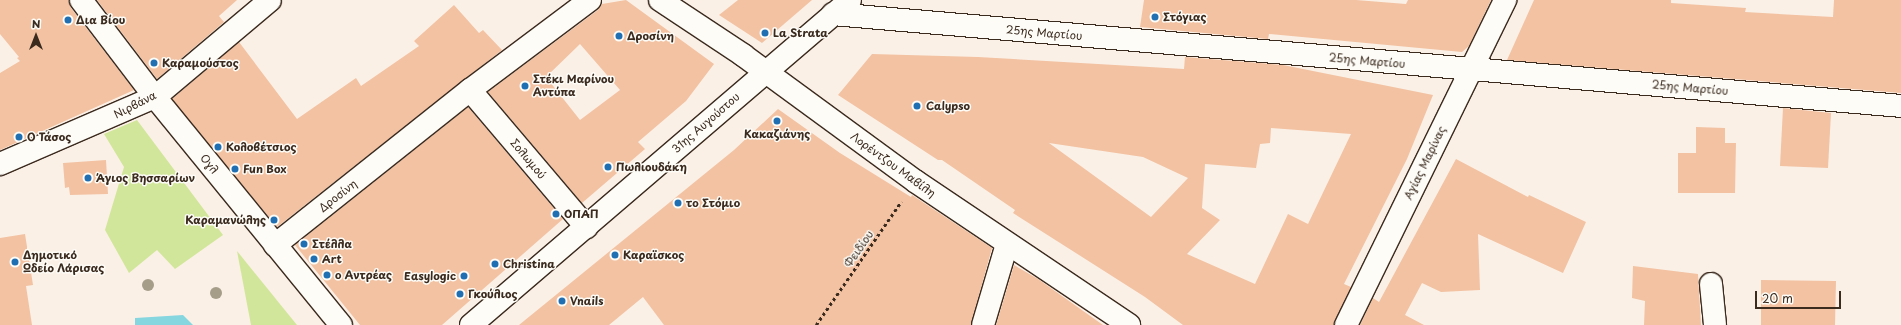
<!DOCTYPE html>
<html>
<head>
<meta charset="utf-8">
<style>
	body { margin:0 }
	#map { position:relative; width:1901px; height:325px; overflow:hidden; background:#fbf0e6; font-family:"Playpen Sans",sans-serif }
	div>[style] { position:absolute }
	.green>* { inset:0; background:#d1e69a }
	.water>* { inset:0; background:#86d6e0 }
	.building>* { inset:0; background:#f2c2a2 }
	.path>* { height:2.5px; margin-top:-1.25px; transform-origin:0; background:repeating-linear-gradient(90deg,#3b2a1e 0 3px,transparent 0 6px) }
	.roads { filter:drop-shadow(1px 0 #3b2a1e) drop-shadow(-1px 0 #3b2a1e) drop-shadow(0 1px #3b2a1e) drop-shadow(0 -1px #3b2a1e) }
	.street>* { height:22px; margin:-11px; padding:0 11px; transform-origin:11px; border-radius:11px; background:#fdfcf7 }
	.secondary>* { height:22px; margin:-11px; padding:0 11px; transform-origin:11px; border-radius:11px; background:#fdfcf7 }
	.trees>* { width:12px; height:12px; margin:-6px; border-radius:50%; background:#a69d89 }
	.dots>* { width:11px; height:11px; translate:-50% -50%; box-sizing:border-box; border:2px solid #fdfcf7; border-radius:50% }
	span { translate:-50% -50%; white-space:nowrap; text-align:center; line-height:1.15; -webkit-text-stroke:3px #fdfcf7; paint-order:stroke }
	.poi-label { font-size:11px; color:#3b2a1e; font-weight:700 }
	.left { translate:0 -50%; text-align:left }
	.right { translate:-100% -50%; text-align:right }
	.street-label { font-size:11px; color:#3b2a1e }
	.north { position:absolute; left:16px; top:16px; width:40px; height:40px; -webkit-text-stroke:3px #fdfcf7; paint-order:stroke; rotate:0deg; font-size:11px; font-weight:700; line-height:16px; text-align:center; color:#3b2a1e }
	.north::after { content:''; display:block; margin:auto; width:14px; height:18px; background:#3b2a1e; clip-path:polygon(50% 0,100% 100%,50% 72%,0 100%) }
	.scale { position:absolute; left:1755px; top:291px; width:86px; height:18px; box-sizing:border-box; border:2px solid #3b2a1e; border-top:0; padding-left:5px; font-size:12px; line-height:14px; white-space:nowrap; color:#3b2a1e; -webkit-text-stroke:3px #fdfcf7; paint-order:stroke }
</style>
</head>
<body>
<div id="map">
	<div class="green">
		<div style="clip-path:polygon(137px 120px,223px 235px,175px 269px,157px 250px,129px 273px,105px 230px,124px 167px,104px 134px)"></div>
		<div style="clip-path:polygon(237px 251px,297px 325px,251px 325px)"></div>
	</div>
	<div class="water">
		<div style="clip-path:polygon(183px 315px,193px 325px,135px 325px,135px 318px)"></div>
	</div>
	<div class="building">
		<div style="clip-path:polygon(0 0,69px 0,71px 8px,134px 90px,0 150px,0 73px,20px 61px,17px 58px,19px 57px,0 34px)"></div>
		<div style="clip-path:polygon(97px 0,237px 0,219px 16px,224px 22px,157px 79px)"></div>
		<div style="clip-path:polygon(evenodd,626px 0,714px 64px,686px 101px,638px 142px,645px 149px,582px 203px,488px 92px,598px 10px,602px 4px,626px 0,580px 44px,620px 90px,580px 120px,546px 77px,580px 44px)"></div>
		<div style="clip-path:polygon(738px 0,812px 0,762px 43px,719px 15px)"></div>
		<div style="clip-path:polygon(1144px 0,1356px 0,1406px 4px,1408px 0,1491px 0,1469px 46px,1462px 52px,1269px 34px,1268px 39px,1140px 27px)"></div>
		<div style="clip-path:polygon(1534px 0,1671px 0,1671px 3px,1746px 8px,1745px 12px,1833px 17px,1834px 0,1901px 0,1901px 93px,1507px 60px)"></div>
		<div style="clip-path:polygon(454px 5px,479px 33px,483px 30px,502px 50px,277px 227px,172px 99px,239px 42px,297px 119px,356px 78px,361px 86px,419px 46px,414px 41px)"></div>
		<div style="clip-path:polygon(evenodd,872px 54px,978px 57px,1184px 69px,1185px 57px,1283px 65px,1433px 95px,1407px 159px,1344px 284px,1351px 287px,1334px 325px,1183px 325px,1145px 297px,1013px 213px,1015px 210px,942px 160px,938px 160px,838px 95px,872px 54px,1271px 128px,1351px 134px,1308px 224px,1288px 214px,1255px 284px,1187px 254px,1220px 220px,1202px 208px,1205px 164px,1256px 168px,1260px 144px,1270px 143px,1271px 128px,872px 54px,1049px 143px,1143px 157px,1188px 178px,1151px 217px,1049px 143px)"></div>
		<div style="clip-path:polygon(468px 107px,563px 219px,442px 325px,360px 325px,295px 245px)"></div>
		<div style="clip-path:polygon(1783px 108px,1831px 113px,1828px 168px,1780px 166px)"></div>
		<div style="clip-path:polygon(778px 109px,840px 153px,911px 197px,912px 195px,992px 248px,971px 325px,664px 325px,643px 297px,609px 325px,519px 325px,734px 150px)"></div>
		<div style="clip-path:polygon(1696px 127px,1725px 128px,1725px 143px,1736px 143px,1735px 193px,1678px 193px,1678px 153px,1696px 153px)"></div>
		<div style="clip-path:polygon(1456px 159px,1528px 197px,1529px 195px,1586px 222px,1563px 273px,1478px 234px,1480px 290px,1441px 292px,1422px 283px,1405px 315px,1424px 325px,1360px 325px,1373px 298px,1379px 302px)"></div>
		<div style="clip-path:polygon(106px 160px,108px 194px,70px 195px,69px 187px,65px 188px,63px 163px)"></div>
		<div style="clip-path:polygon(25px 234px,33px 285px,26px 286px,32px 325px,0 325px,0 238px)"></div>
		<div style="clip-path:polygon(1014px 265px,1038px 279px,1103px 325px,996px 325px)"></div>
		<div style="clip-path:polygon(1633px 266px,1698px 274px,1701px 325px,1644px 325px,1645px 301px,1632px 298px)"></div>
		<div style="clip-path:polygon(1761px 280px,1836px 281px,1835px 325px,1761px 325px)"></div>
	</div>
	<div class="path">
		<div style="left:816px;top:325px;width:150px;rotate:-55.4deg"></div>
	</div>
	<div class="roads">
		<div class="street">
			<div style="left:81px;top:0;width:122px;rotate:52.7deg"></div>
			<div style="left:155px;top:97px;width:294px;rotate:50.8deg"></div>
			<div style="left:660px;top:0;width:100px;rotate:33.5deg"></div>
			<div style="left:743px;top:55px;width:213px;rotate:36.2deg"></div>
			<div style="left:915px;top:181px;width:258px;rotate:33.9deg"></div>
			<div style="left:833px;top:14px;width:1072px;rotate:4.92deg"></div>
			<div style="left:470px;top:90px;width:180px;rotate:49.7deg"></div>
			<div style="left:0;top:164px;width:169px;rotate:-23.4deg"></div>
			<div style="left:155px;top:97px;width:150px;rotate:-40.1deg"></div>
			<div style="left:275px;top:245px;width:249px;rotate:-38.5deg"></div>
			<div style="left:470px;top:90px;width:150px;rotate:-36.9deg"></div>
			<div style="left:1711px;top:284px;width:41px;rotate:84.4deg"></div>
			<div style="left:983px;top:325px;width:84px;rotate:-73.5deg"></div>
			<div style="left:1346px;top:325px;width:362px;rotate:-63.9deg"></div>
		</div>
		<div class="secondary">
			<div style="left:471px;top:325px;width:499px;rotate:-40.6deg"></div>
		</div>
	</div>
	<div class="trees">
		<div style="left:148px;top:285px"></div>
		<div style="left:216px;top:293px"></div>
	</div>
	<div class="dots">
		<div style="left:1155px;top:17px;background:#1f6fb2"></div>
		<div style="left:68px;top:20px;background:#1f6fb2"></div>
		<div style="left:765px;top:33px;background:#1f6fb2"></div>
		<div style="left:619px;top:36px;background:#1f6fb2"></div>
		<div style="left:154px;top:63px;background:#1f6fb2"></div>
		<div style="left:525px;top:86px;background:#1f6fb2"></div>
		<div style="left:917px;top:106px;background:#1f6fb2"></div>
		<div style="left:777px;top:121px;background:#1f6fb2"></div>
		<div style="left:19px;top:137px;background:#1f6fb2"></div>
		<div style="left:218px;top:147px;background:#1f6fb2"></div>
		<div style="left:608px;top:167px;background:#1f6fb2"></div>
		<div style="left:235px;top:169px;background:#1f6fb2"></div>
		<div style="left:88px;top:178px;background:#1f6fb2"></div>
		<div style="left:678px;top:203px;background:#1f6fb2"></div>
		<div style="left:556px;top:214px;background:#1f6fb2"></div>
		<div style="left:274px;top:220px;background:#1f6fb2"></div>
		<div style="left:304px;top:244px;background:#1f6fb2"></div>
		<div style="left:615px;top:255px;background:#1f6fb2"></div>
		<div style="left:314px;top:259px;background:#1f6fb2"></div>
		<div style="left:15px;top:262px;background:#1f6fb2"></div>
		<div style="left:495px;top:264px;background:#1f6fb2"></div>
		<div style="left:327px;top:275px;background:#1f6fb2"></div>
		<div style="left:464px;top:276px;background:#1f6fb2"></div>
		<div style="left:460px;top:294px;background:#1f6fb2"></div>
		<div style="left:562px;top:301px;background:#1f6fb2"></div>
	</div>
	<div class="poi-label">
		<span class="left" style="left:1163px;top:17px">Στόγιας</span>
		<span class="left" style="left:76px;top:20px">Δια Βίου</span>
		<span class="left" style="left:773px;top:33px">La Strata</span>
		<span class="left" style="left:627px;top:36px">Δροσίνη</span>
		<span class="left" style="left:162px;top:63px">Καραμούστος</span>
		<span class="left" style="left:533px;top:86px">Στέκι Μαρίνου<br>Αντύπα</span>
		<span class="left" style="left:926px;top:106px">Calypso</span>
		<span style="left:777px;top:134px">Κακαζιάνης</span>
		<span class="left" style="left:27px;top:137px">Ο Τάσος</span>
		<span class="left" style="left:226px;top:147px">Κολοβέτσιος</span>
		<span class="left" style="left:616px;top:167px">Πωλιουδάκη</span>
		<span class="left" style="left:243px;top:169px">Fun Box</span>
		<span class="left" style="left:96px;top:178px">Άγιος Βησσαρίων</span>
		<span class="left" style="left:686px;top:203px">το Στόμιο</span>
		<span class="left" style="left:564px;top:214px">ΟΠΑΠ</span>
		<span class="right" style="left:266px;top:220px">Καραμανώλης</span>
		<span class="left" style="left:312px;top:244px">Στέλλα</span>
		<span class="left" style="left:623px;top:255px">Καραϊσκος</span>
		<span class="left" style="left:23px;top:262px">Δημοτικό<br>Ωδείο Λάρισας</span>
		<span class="left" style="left:322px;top:259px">Art</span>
		<span class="left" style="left:503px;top:264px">Christina</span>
		<span class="left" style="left:335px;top:275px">ο Αντρέας</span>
		<span class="right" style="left:456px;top:276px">Εasylogic</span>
		<span class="left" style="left:468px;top:294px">Γκούλιος</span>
		<span class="left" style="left:570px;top:301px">Vnails</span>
	</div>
	<div class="street-label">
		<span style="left:1044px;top:33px;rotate:5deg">25ης Μαρτίου</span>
		<span style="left:1367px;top:61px;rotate:5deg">25ης Μαρτίου</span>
		<span style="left:1690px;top:88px;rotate:5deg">25ης Μαρτίου</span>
		<span style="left:135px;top:105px;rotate:-27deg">Νιρβάνα</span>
		<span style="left:706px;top:123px;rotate:-41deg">31ης Αυγούστου</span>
		<span style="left:528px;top:159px;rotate:50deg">Σολωμού</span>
		<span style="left:1425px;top:163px;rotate:-64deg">Αγίας Μαρίνας</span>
		<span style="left:209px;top:164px;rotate:51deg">Ογλ</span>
		<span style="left:893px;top:165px;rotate:36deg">Λορέντζου Μαβίλη</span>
		<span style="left:338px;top:196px;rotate:-38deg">Δροσίνη</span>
		<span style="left:859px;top:249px;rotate:-55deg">Φειδίου</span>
	</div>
	<div class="north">N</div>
	<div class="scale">20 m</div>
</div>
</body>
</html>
